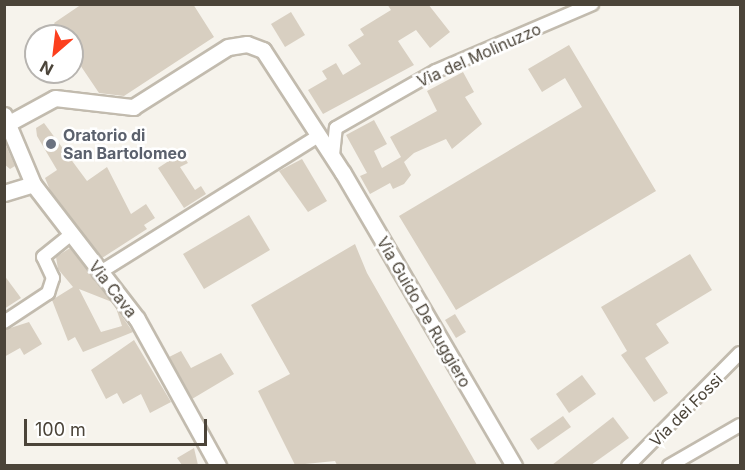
<!DOCTYPE html>
<html>
<head>
<meta charset="utf-8">
<style>
	body { margin:0 }
	#map { position:relative; width:745px; height:470px; overflow:hidden; background:#f6f3ec; font-family:Inter,sans-serif }
	div>[style] { position:absolute }
	.building>* { inset:0; background:#d8cfc1 }
	.roads { filter:drop-shadow(2px 0 #c2bbae) drop-shadow(-2px 0 #c2bbae) drop-shadow(0 2px #c2bbae) drop-shadow(0 -2px #c2bbae) }
	.minor>* { height:12px; margin:-6px; padding:0 6px; transform-origin:6px; border-radius:6px; background:#fff }
	.tertiary>* { height:15px; margin:-7.5px; padding:0 7.5px; transform-origin:7.5px; border-radius:7.5px; background:#fff }
	.dots>* { width:16px; height:16px; translate:-50% -50%; box-sizing:border-box; border:3px solid #fff; border-radius:50% }
	span { translate:-50% -50%; white-space:nowrap; text-align:center; line-height:1.15; -webkit-text-stroke:5px #fff; paint-order:stroke }
	.street-label { font-size:16px; color:#4b4439 }
	.worship-label { font-size:16px; color:#5b616d; font-weight:700 }
	.left { translate:0 -50%; text-align:left }
	.frame { position:absolute; inset:0; border:6px solid #4b4439; pointer-events:none }
	.north { position:absolute; left:24px; top:24px; width:60px; height:60px; box-sizing:border-box; background:#fff; border:2px solid #b7b4b0; border-radius:50%; rotate:208deg; font-size:16px; font-weight:700; line-height:24px; text-align:center; color:#4b4439 }
	.north::after { content:''; display:block; margin:auto; width:21px; height:27px; background:#fc3f1d; clip-path:polygon(50% 0,100% 100%,50% 72%,0 100%) }
	.scale { position:absolute; left:24px; top:419px; width:183px; height:27px; box-sizing:border-box; border:3px solid #4b4439; border-top:0; padding-left:8px; font-size:18px; line-height:21px; white-space:nowrap; color:#4b4439; -webkit-text-stroke:4px #fff; paint-order:stroke }
</style>
</head>
<body>
<div id="map">
	<div class="building">
		<div style="clip-path:polygon(82px 4px,193px 4px,214px 37px,124px 96px,99px 93px,72px 53px,72px 36px,63px 36px,54px 23px)"></div>
		<div style="clip-path:polygon(387px 4px,428px 4px,450px 32px,430px 48px,416px 30px,398px 41px,414px 65px,323px 114px,308px 90px,327px 79px,322px 71px,336px 63px,343px 75px,361px 64px,348px 45px,364px 35px,360px 29px,391px 10px)"></div>
		<div style="clip-path:polygon(291px 12px,305px 35px,285px 47px,271px 24px)"></div>
		<div style="clip-path:polygon(569px 45px,656px 191px,456px 310px,399px 216px,582px 107px,565px 78px,542px 92px,528px 69px)"></div>
		<div style="clip-path:polygon(463px 72px,474px 92px,465px 97px,482px 124px,452px 149px,446px 139px,414px 153px,404px 162px,411px 175px,404px 184px,393px 189px,390px 183px,370px 194px,360px 176px,367px 173px,346px 135px,374px 120px,387px 144px,374px 151px,382px 168px,401px 157px,390px 137px,437px 111px,427px 91px)"></div>
		<div style="clip-path:polygon(44px 123px,87px 181px,107px 167px,131px 214px,146px 204px,155px 218px,144px 225px,147px 229px,102px 258px,50px 190px,45px 178px,57px 170px,37px 136px,36px 128px)"></div>
		<div style="clip-path:polygon(4px 141px,15px 166px,10px 169px,4px 164px)"></div>
		<div style="clip-path:polygon(181px 153px,188px 163px,180px 167px,195px 190px,201px 186px,206px 194px,184px 208px,158px 168px)"></div>
		<div style="clip-path:polygon(302px 159px,327px 201px,308px 212px,279px 171px)"></div>
		<div style="clip-path:polygon(249px 215px,270px 250px,204px 289px,183px 254px)"></div>
		<div style="clip-path:polygon(355px 244px,367px 273px,477px 465px,337px 465px,335px 461px,295px 465px,258px 391px,290px 374px,251px 305px)"></div>
		<div style="clip-path:polygon(70px 248px,112px 302px,79px 289px,101px 332px,122px 326px,116px 308px,133px 332px,83px 352px,75px 337px,68px 341px,52px 300px,73px 287px,58px 269px,56px 257px)"></div>
		<div style="clip-path:polygon(690px 254px,712px 290px,656px 324px,669px 343px,645px 358px,668px 393px,654px 402px,621px 355px,627px 351px,601px 307px)"></div>
		<div style="clip-path:polygon(4px 275px,21px 298px,4px 309px)"></div>
		<div style="clip-path:polygon(455px 314px,466px 332px,456px 338px,445px 320px)"></div>
		<div style="clip-path:polygon(29px 322px,42px 344px,24px 355px,20px 348px,4px 357px,4px 330px)"></div>
		<div style="clip-path:polygon(134px 340px,171px 402px,150px 413px,141px 394px,123px 404px,117px 393px,106px 399px,91px 370px)"></div>
		<div style="clip-path:polygon(181px 351px,191px 368px,221px 353px,234px 374px,192px 399px,169px 357px)"></div>
		<div style="clip-path:polygon(582px 375px,596px 394px,569px 413px,556px 394px)"></div>
		<div style="clip-path:polygon(563px 416px,571px 427px,538px 450px,530px 439px)"></div>
		<div style="clip-path:polygon(613px 417px,629px 438px,591px 465px,552px 465px)"></div>
		<div style="clip-path:polygon(194px 448px,198px 465px,182px 465px,177px 458px)"></div>
	</div>
	<div class="roads">
		<div class="minor">
			<div style="left:333px;top:155px;width:27px;rotate:-84deg"></div>
			<div style="left:336px;top:128px;width:115px;rotate:-29.7deg"></div>
			<div style="left:436px;top:71px;width:170px;rotate:-23.2deg"></div>
			<div style="left:99px;top:273px;width:257px;rotate:-32deg"></div>
			<div style="left:4px;top:322px;width:53px;rotate:-33.4deg"></div>
			<div style="left:48px;top:293px;width:16px;rotate:-72deg"></div>
			<div style="left:53px;top:278px;width:23px;rotate:-115deg"></div>
			<div style="left:43px;top:257px;width:36px;rotate:-39deg"></div>
			<div style="left:628px;top:466px;width:159px;rotate:-45.3deg"></div>
			<div style="left:669px;top:466px;width:82px;rotate:-30deg"></div>
		</div>
		<div class="tertiary">
			<div style="left:4px;top:115px;width:75px;rotate:67.2deg"></div>
			<div style="left:33px;top:184px;width:170px;rotate:52.4deg"></div>
			<div style="left:137px;top:319px;width:168px;rotate:61.1deg"></div>
			<div style="left:9px;top:123px;width:52px;rotate:-28.5deg"></div>
			<div style="left:55px;top:98px;width:79px;rotate:6.6deg"></div>
			<div style="left:133px;top:107px;width:112px;rotate:-32.3deg"></div>
			<div style="left:228px;top:47px;width:19px;rotate:-9deg"></div>
			<div style="left:247px;top:44px;width:17px;rotate:21deg"></div>
			<div style="left:263px;top:50px;width:147px;rotate:57deg"></div>
			<div style="left:343px;top:173px;width:339px;rotate:59.7deg"></div>
			<div style="left:4px;top:193px;width:30px;rotate:-17deg"></div>
		</div>
	</div>
	<div class="dots">
		<div style="left:51px;top:144px;background:#6b7280"></div>
	</div>
	<div class="street-label">
		<span style="left:479px;top:55px;rotate:-24deg">Via del Molinuzzo</span>
		<span style="left:113px;top:289px;rotate:52deg">Via Cava</span>
		<span style="left:424px;top:312px;rotate:60deg">Via Guido De Ruggiero</span>
		<span style="left:686px;top:410px;rotate:-45deg">Via dei Fossi</span>
	</div>
	<div class="worship-label">
		<span class="left" style="left:63px;top:144px">Oratorio di<br>San Bartolomeo</span>
	</div>
	<div class="frame"></div>
	<div class="north">N</div>
	<div class="scale">100 m</div>
</div>
</body>
</html>
